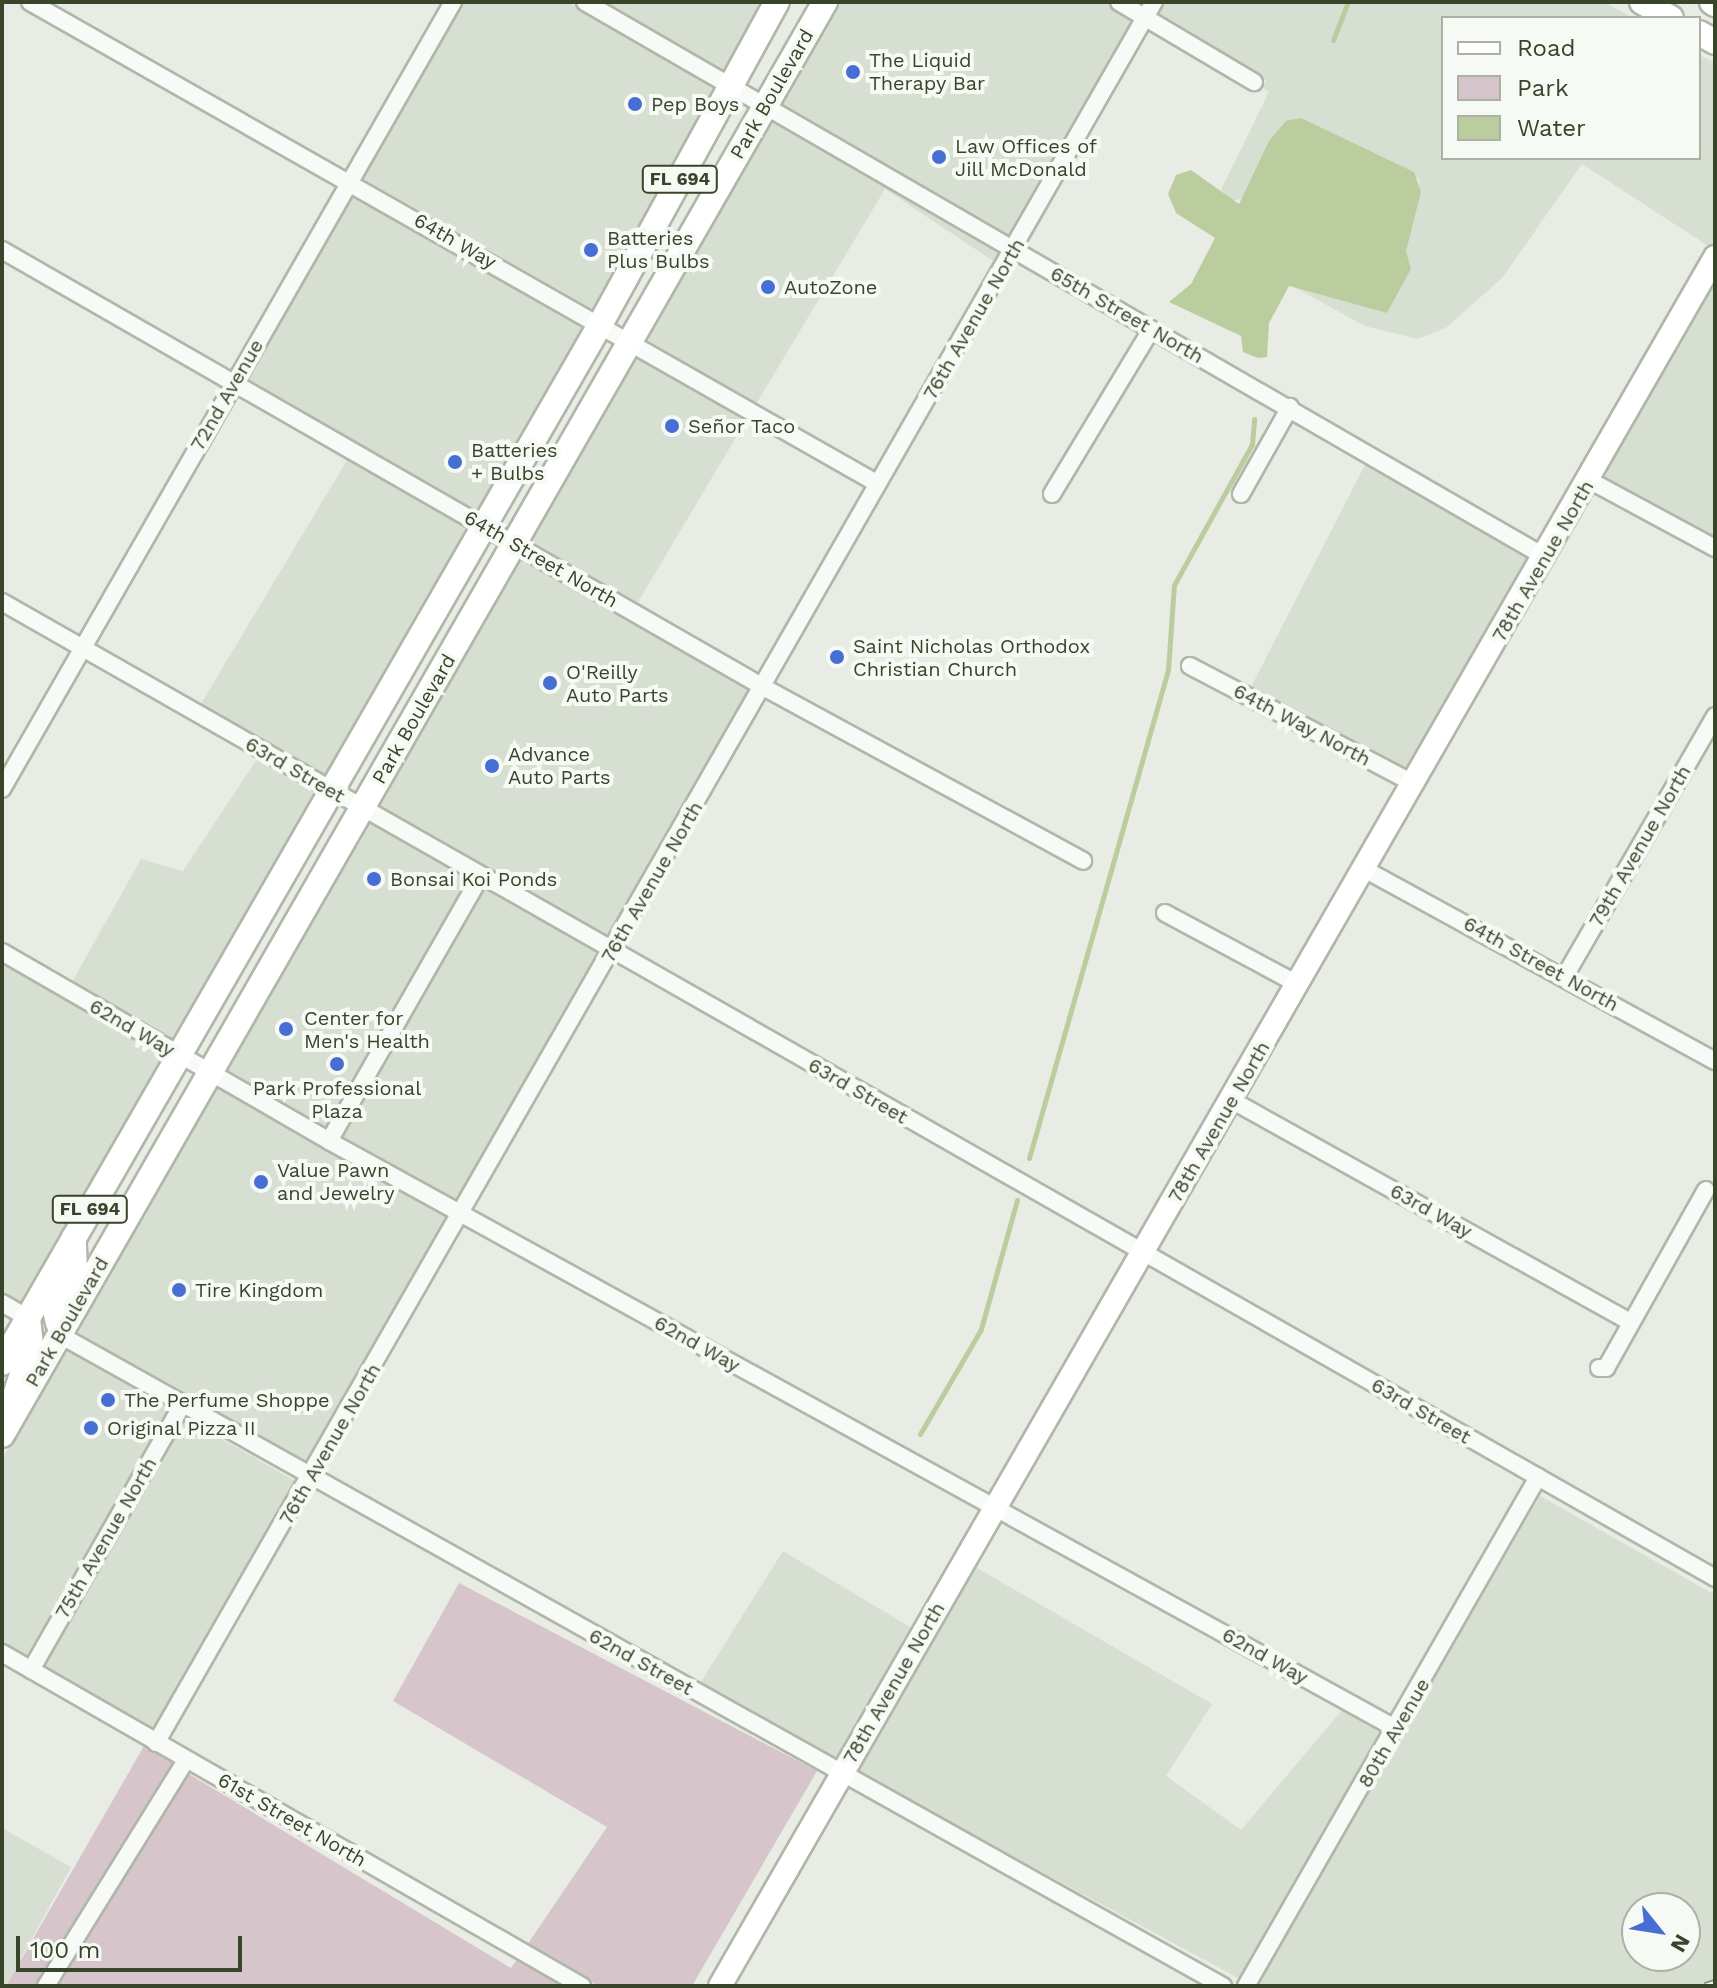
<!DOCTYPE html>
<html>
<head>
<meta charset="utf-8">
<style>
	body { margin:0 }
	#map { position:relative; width:1717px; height:1988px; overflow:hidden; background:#e8ece4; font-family:"Work Sans",sans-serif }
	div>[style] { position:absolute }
	.built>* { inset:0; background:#d7ded2 }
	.green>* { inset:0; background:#d6c5cb }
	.water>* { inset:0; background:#bbcd9e }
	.stream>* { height:5px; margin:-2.5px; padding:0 2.5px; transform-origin:2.5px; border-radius:2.5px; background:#bbcd9e }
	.roads { filter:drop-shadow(2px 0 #b0b7a8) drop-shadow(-2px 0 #b0b7a8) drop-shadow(0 2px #b0b7a8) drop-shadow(0 -2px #b0b7a8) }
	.street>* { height:16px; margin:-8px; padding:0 8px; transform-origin:8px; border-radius:8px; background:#f8faf7 }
	.secondary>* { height:22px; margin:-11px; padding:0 11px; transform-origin:11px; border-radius:11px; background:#fff }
	.primary>* { height:24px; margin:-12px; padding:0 12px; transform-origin:12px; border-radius:12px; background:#fff }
	.rail>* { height:8px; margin-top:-4px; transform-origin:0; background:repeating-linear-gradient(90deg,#f7f9f4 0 15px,#8a967c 0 30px); box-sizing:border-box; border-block:2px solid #8a967c }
	.dots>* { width:22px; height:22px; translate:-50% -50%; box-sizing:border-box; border:4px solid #f7f9f4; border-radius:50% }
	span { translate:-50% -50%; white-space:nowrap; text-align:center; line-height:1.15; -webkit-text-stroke:8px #f7f9f4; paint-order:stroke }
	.shield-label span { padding:2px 6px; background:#f7f9f4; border:2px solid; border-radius:6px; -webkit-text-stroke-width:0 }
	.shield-label { font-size:18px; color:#38452a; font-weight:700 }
	.poi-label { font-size:20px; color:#38452a }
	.left { translate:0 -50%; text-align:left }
	.street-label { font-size:20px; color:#38452a }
	.frame { position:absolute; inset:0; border:4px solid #38452a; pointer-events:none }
	.legend { position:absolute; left:1441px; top:16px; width:260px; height:144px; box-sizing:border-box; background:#f7f9f4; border:2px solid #abb1a3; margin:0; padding:10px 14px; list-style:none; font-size:24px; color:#38452a }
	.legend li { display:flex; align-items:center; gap:16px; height:40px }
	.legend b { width:40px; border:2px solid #abb1a3 }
	.north { position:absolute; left:1621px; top:1892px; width:80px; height:80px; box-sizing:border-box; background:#f7f9f4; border:2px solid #abb1a3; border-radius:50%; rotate:120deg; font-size:22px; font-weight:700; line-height:32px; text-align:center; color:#38452a }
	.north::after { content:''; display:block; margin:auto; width:28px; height:36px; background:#476ed3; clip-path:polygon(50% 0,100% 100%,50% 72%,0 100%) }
	.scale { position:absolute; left:16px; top:1936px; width:226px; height:36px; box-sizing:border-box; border:4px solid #38452a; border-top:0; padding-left:10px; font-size:24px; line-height:28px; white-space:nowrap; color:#38452a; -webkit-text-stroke:6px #f7f9f4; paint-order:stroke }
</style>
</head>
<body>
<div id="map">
	<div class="built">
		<div style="clip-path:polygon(463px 2px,569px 2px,719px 88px,594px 310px,362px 178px)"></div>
		<div style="clip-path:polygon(600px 2px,767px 2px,727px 75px)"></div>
		<div style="clip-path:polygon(841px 2px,1104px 2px,1134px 21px,1009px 237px,781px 106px)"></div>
		<div style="clip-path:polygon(1164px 2px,1604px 2px,1633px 18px,1443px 18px,1443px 158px,1699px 158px,1699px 55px,1715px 63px,1715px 239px,1710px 247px,1582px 164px,1502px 278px,1447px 327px,1418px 339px,1365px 326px,1294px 287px,1387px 313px,1411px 269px,1406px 251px,1420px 180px,1301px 118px,1269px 141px,1245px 198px,1230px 201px,1221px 190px,1269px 92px,1262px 87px,1266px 80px,1156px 16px)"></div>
		<div style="clip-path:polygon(774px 120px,1000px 250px,993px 261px,885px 189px,756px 404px,647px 340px)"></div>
		<div style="clip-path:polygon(354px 192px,586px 324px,478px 515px,247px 379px)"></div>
		<div style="clip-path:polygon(1715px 274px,1715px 539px,1601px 478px)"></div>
		<div style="clip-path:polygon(639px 354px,748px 417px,638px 602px,694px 638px,530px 544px)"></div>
		<div style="clip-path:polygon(349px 457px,471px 528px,327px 780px,199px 707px)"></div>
		<div style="clip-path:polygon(1367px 461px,1528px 556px,1408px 772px,1250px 689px)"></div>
		<div style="clip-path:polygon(522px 557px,753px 691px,608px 940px,377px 808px)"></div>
		<div style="clip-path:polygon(191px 720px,320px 793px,176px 1044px,71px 984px,141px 859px,183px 871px,257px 759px)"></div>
		<div style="clip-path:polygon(370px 822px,470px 879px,325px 1130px,225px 1072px)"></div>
		<div style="clip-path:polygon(485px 888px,600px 953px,460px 1204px,340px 1139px)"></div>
		<div style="clip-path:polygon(2px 961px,168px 1058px,24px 1307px,2px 1294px)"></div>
		<div style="clip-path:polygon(218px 1086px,452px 1217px,305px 1468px,74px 1335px)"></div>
		<div style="clip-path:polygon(66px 1348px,170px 1409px,28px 1659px,2px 1644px,2px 1459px)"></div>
		<div style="clip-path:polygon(185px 1418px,297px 1482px,153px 1732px,43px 1668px)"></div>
		<div style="clip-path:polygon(evenodd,1540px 1496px,1715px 1595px,1715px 1986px,1256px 1986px,1540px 1496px,1637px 1908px,1685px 1908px,1685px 1956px,1637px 1956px,1637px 1908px)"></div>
		<div style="clip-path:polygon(783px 1551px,915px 1630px,839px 1762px,699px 1685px)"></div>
		<div style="clip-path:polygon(972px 1565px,1212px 1704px,1166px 1776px,1241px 1830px,1343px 1709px,1385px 1731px,1240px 1979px,854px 1771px)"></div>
		<div style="clip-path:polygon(2px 1828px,71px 1867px,6px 1986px,2px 1986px)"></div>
	</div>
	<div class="green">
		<div style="clip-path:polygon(459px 1583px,817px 1771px,692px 1986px,598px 1986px,527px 1945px,607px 1827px,393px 1701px)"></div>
		<div style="clip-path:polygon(144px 1746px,174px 1764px,36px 1986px,6px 1986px)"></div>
		<div style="clip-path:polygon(189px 1774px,511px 1968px,518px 1958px,566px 1986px,56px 1986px)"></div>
	</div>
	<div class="water">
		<div style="clip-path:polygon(1301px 118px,1414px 172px,1421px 192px,1406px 251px,1411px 269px,1387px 313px,1289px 286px,1269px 323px,1267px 357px,1258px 358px,1243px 352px,1241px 336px,1169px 302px,1191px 284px,1215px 238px,1176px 213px,1168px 194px,1176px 175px,1191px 170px,1239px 204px,1269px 141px,1286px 121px)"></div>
	</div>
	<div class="stream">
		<div style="left:1333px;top:40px;width:41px;rotate:-68.5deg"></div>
		<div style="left:1029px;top:1158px;width:507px;rotate:-74.1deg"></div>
		<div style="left:1168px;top:670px;width:85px;rotate:-86deg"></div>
		<div style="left:1174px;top:585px;width:161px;rotate:-61deg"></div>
		<div style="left:1252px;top:444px;width:25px;rotate:-85deg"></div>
		<div style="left:920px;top:1434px;width:121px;rotate:-59.8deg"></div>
		<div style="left:981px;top:1329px;width:134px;rotate:-74.4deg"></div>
	</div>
	<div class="roads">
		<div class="street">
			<div style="left:30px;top:2px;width:975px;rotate:29.61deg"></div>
			<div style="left:585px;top:2px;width:1109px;rotate:30.03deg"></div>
			<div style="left:1119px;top:2px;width:157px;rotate:30.7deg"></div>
			<div style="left:2px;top:250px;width:880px;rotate:29.86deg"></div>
			<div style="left:765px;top:688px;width:362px;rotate:28.5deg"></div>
			<div style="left:1589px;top:480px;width:143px;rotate:28.4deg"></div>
			<div style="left:1052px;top:494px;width:192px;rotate:-58.9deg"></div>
			<div style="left:1241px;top:494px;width:100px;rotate:-60.6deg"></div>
			<div style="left:2px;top:602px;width:1972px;rotate:29.67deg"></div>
			<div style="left:1190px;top:666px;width:254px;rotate:27.7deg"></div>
			<div style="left:2px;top:789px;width:907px;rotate:-60.18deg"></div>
			<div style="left:1366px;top:870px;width:398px;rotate:28.7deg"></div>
			<div style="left:1165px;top:913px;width:152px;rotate:28.2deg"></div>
			<div style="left:2px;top:952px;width:378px;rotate:30deg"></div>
			<div style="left:329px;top:1141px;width:1219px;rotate:28.84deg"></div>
			<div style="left:1565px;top:976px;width:300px;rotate:-60deg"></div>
			<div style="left:1233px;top:1101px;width:453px;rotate:29.1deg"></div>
			<div style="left:329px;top:1141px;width:305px;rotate:-60.2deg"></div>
			<div style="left:2px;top:1303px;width:30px;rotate:30deg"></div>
			<div style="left:60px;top:1335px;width:1333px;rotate:29.24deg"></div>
			<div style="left:1599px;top:1368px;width:7px"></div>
			<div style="left:1606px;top:1368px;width:204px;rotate:-60.7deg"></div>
			<div style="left:2px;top:1653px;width:669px;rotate:29.86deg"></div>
			<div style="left:31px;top:1670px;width:303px;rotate:-60.3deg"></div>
			<div style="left:156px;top:1743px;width:2007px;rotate:-60.18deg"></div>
			<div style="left:46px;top:1986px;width:266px;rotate:-58.2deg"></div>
			<div style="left:1246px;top:1986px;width:587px;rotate:-60.16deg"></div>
		</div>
		<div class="secondary">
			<div style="left:720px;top:1986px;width:1995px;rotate:-60.08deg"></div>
		</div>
		<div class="primary">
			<div style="left:1642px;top:2px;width:33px;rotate:29deg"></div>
			<div style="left:1712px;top:2px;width:4px;rotate:34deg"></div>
			<div style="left:1699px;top:33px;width:18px;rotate:29deg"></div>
			<div style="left:58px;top:1323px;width:13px;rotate:-103deg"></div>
			<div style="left:55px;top:1310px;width:41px;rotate:-60.9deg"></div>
			<div style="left:75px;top:1274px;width:36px;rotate:-92deg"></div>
			<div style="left:2px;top:1363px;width:1200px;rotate:-60.06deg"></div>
			<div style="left:601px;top:323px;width:366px;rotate:-61.3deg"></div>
			<div style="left:11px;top:1408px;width:65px;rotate:-72.1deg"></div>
			<div style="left:31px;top:1346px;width:28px;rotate:-96deg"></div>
			<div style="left:2px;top:1435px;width:1653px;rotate:-60.13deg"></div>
		</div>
	</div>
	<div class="rail">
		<div style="left:1705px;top:1986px;width:10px;rotate:-17deg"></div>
	</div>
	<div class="dots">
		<div style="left:853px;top:72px;background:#476ed3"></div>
		<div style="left:635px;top:104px;background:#476ed3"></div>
		<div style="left:939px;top:157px;background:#476ed3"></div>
		<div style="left:591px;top:250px;background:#476ed3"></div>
		<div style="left:768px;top:287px;background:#476ed3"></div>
		<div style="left:672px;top:426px;background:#476ed3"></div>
		<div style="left:455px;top:462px;background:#476ed3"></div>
		<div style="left:837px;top:657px;background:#476ed3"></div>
		<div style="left:550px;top:683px;background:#476ed3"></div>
		<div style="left:492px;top:766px;background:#476ed3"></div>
		<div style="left:374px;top:879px;background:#476ed3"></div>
		<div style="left:286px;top:1029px;background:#476ed3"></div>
		<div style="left:337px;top:1064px;background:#476ed3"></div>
		<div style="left:261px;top:1182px;background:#476ed3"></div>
		<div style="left:179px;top:1290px;background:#476ed3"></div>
		<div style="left:108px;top:1400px;background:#476ed3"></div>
		<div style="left:91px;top:1428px;background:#476ed3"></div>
	</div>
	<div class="shield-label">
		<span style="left:680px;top:179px">FL 694</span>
		<span style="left:90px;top:1209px">FL 694</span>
	</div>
	<div class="poi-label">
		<span class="left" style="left:869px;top:72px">The Liquid<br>Therapy Bar</span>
		<span class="left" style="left:651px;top:104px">Pep Boys</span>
		<span class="left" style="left:955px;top:158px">Law Offices of<br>Jill McDonald</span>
		<span class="left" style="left:607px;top:250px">Batteries<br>Plus Bulbs</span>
		<span class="left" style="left:784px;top:287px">AutoZone</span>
		<span class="left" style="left:688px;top:426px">Señor Taco</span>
		<span class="left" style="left:471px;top:462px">Batteries<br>+ Bulbs</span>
		<span class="left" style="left:853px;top:658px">Saint Nicholas Orthodox<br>Christian Church</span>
		<span class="left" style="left:566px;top:684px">O'Reilly<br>Auto Parts</span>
		<span class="left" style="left:508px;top:766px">Advance<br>Auto Parts</span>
		<span class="left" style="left:390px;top:879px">Bonsai Koi Ponds</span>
		<span class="left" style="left:304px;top:1030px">Center for<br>Men's Health</span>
		<span style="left:337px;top:1100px">Park Professional<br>Plaza</span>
		<span class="left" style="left:277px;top:1182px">Value Pawn<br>and Jewelry</span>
		<span class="left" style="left:195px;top:1290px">Tire Kingdom</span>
		<span class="left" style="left:124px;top:1400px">The Perfume Shoppe</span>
		<span class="left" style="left:107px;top:1428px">Original Pizza II</span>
	</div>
	<div class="street-label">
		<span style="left:772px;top:94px;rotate:-60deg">Park Boulevard</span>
		<span style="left:455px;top:241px;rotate:30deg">64th Way</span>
		<span style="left:1127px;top:315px;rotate:30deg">65th Street North</span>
		<span style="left:974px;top:319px;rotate:-60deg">76th Avenue North</span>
		<span style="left:227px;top:395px;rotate:-60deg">72nd Avenue</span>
		<span style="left:541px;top:559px;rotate:30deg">64th Street North</span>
		<span style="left:1543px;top:561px;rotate:-60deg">78th Avenue North</span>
		<span style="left:414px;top:719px;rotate:-60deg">Park Boulevard</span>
		<span style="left:1302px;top:725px;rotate:28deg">64th Way North</span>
		<span style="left:295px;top:770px;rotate:30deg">63rd Street</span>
		<span style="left:1640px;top:846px;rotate:-60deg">79th Avenue North</span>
		<span style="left:652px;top:882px;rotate:-60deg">76th Avenue North</span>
		<span style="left:1541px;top:964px;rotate:29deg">64th Street North</span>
		<span style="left:132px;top:1028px;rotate:30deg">62nd Way</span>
		<span style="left:858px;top:1091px;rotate:30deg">63rd Street</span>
		<span style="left:1219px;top:1122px;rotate:-60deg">78th Avenue North</span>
		<span style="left:1431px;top:1211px;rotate:29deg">63rd Way</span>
		<span style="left:67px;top:1322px;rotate:-60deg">Park Boulevard</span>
		<span style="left:697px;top:1344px;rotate:29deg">62nd Way</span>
		<span style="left:1421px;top:1411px;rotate:30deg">63rd Street</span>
		<span style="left:330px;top:1444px;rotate:-60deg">76th Avenue North</span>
		<span style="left:106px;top:1538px;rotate:-60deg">75th Avenue North</span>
		<span style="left:1265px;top:1656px;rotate:29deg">62nd Way</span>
		<span style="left:641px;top:1662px;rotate:29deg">62nd Street</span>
		<span style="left:894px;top:1683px;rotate:-60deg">78th Avenue North</span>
		<span style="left:1394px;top:1733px;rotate:-60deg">80th Avenue</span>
		<span style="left:292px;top:1820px;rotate:30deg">61st Street North</span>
	</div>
	<div class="frame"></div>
	<ul class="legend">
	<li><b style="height:10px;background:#fff"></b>Road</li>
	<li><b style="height:22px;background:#d6c5cb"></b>Park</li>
	<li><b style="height:22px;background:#bbcd9e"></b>Water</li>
	</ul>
	<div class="north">N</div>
	<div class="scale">100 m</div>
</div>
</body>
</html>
